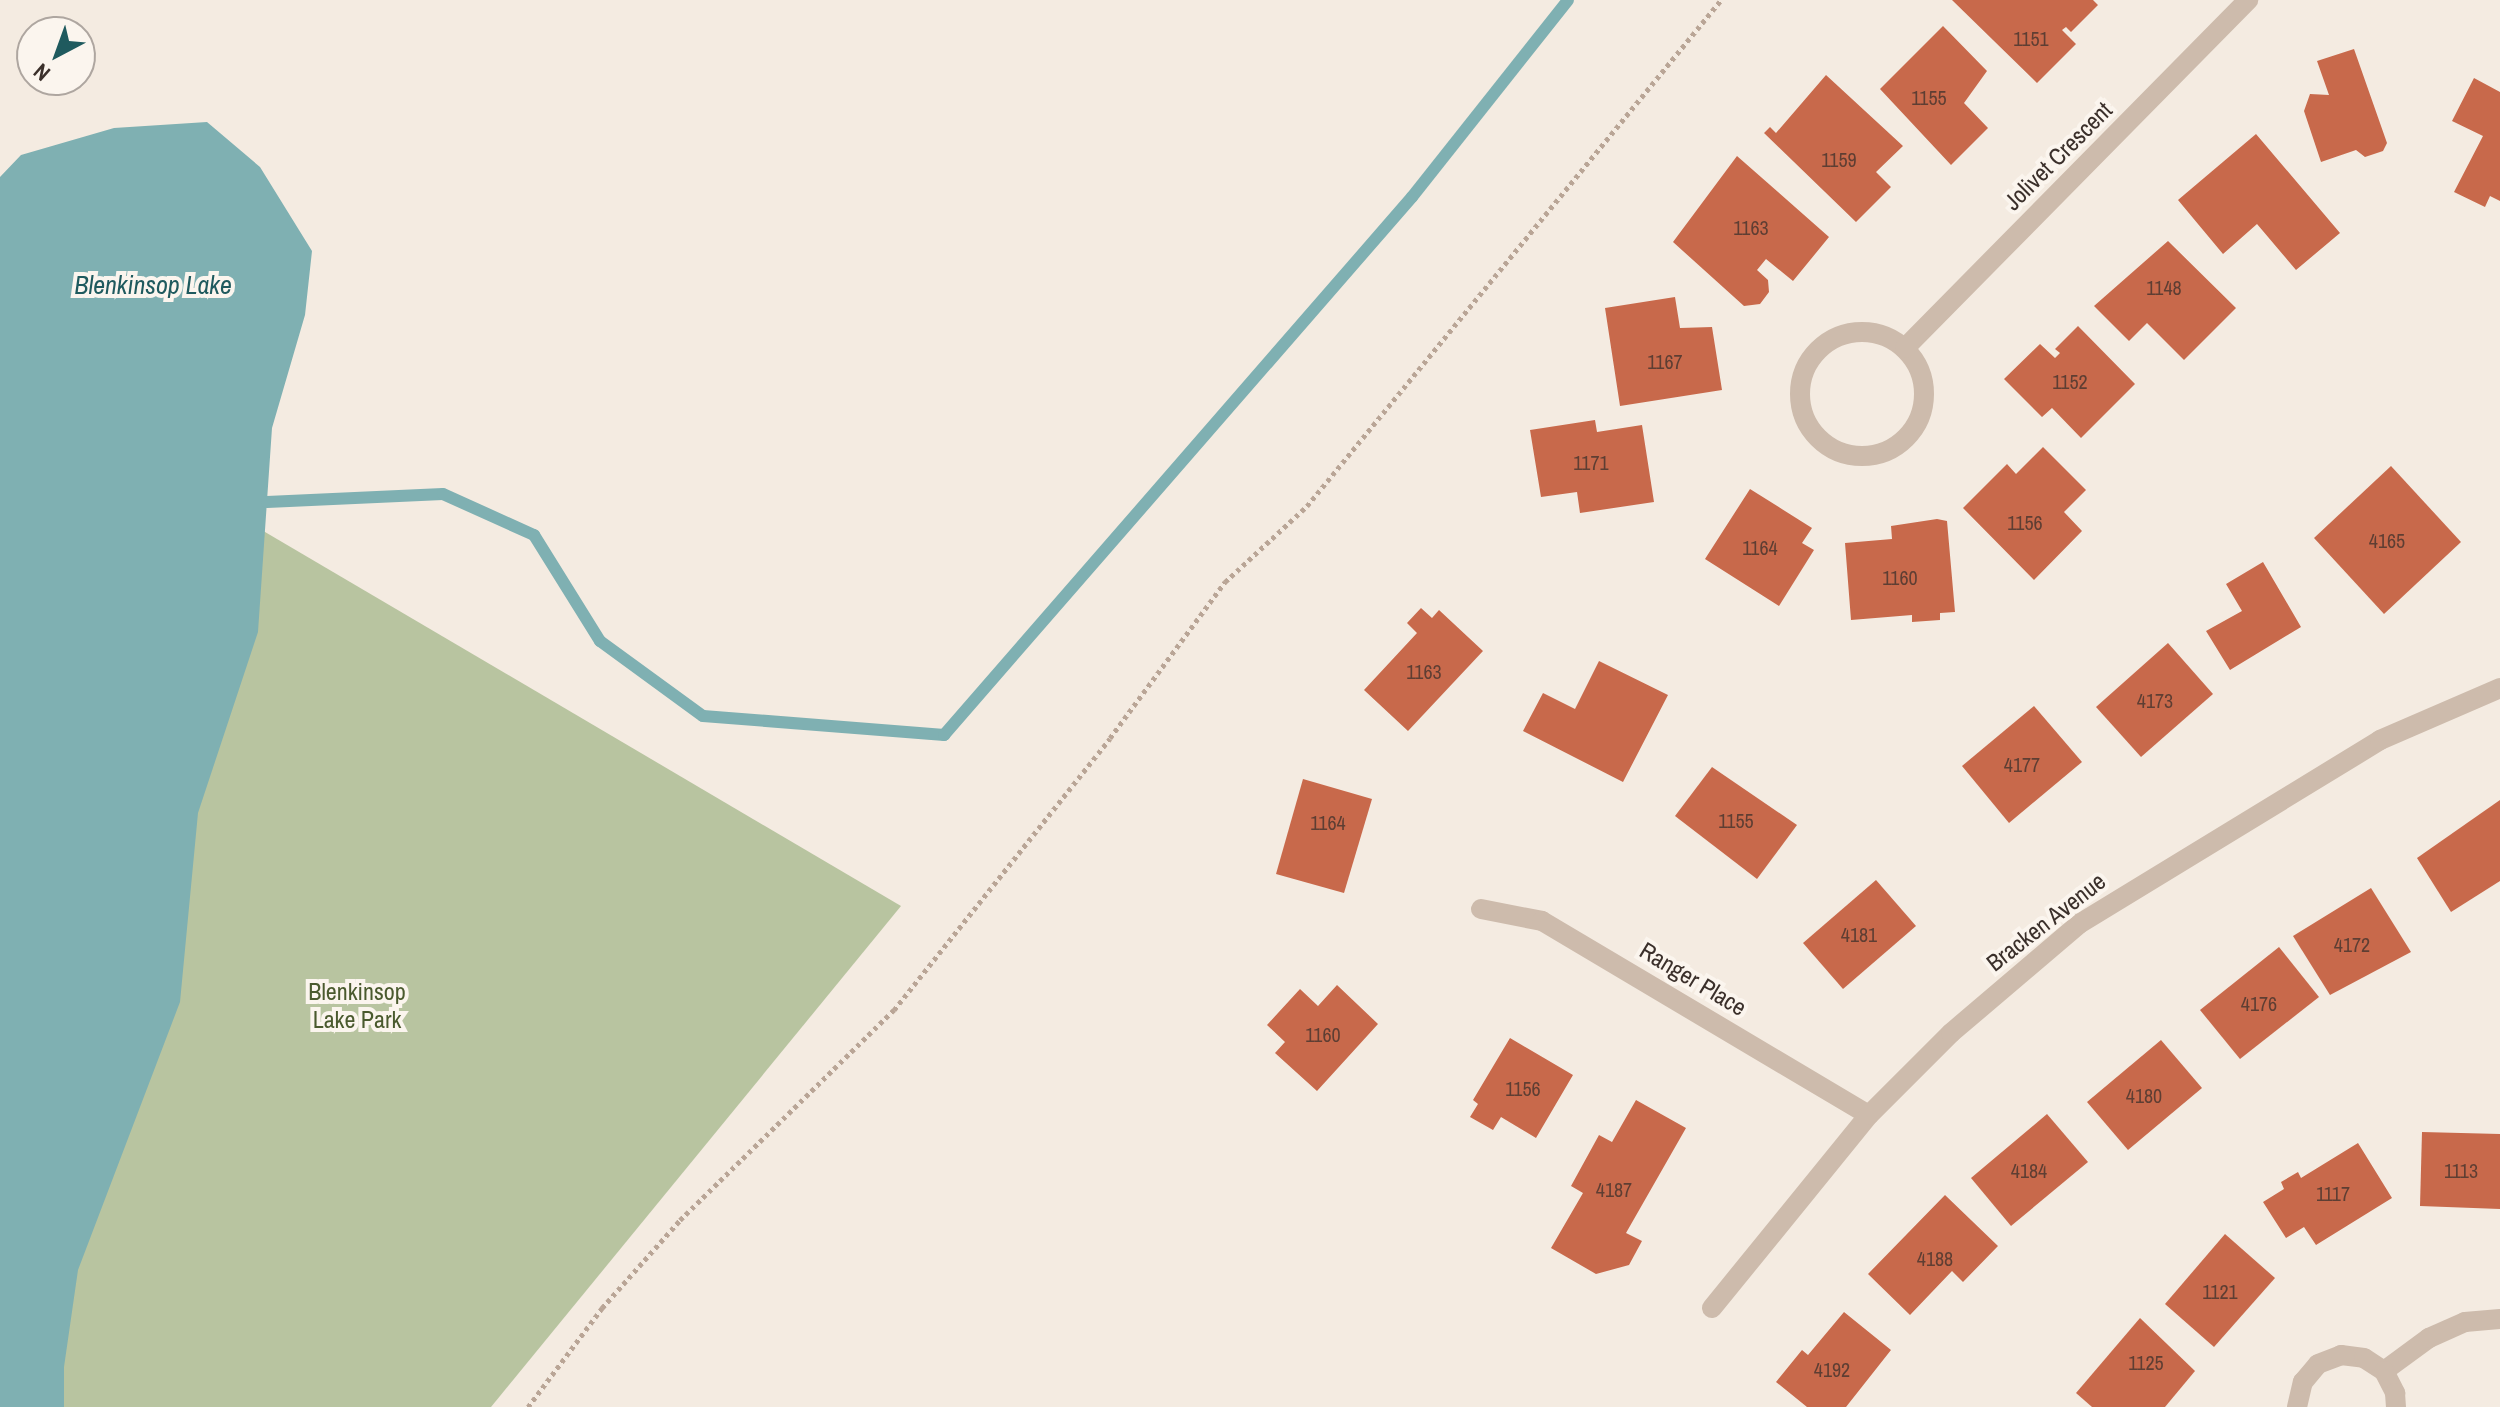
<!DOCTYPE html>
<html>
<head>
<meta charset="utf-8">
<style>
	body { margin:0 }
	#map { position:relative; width:2500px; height:1407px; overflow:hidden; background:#f4ebe1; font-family:"Archivo Narrow",sans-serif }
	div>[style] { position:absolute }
	.green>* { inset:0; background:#b8c4a0 }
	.water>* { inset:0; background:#7fb0b2 }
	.stream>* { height:12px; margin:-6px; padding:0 6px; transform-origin:6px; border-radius:6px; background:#7fb0b2 }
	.building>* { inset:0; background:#c8694b }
	.path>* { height:5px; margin-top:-2.5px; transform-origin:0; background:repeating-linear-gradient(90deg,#b9a596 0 4px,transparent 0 8px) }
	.minor>* { height:20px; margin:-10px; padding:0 10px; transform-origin:10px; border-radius:10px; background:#cdbbac }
	.minor>.ring { margin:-10px; padding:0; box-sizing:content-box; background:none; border:20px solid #cdbbac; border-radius:50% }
	span { translate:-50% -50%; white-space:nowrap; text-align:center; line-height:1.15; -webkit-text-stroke:8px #fbf5ee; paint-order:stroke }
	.number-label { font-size:20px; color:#5e3e33 }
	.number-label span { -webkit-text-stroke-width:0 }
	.street-label { font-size:24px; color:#3b302b }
	.park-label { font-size:24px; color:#4a5a2e }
	.water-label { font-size:26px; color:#1f5a5e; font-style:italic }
	.north { position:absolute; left:16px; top:16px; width:80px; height:80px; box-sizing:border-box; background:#fbf5ee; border:2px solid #aea6a0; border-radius:50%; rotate:221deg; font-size:22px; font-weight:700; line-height:32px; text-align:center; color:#3b302b }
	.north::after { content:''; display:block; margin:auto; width:28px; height:36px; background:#1f5a5e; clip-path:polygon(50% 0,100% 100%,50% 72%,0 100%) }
</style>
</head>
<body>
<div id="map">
	<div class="green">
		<div style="clip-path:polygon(0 376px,901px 906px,491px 1407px,0 1407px)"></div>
	</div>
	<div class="water">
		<div style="clip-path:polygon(207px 122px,260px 167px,312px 251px,305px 315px,272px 428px,258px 632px,198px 813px,180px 1002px,78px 1270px,64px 1367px,64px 1407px,0 1407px,0 177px,21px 155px,114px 128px)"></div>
	</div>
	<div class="stream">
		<div style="left:267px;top:502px;width:176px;rotate:-2.6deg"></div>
		<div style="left:443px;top:494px;width:100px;rotate:24.3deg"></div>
		<div style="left:534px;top:535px;width:125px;rotate:58.1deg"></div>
		<div style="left:600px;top:641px;width:127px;rotate:36.1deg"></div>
		<div style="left:703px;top:716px;width:242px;rotate:4.5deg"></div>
		<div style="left:944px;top:735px;width:713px;rotate:-48.98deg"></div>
		<div style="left:1412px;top:197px;width:251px;rotate:-51.6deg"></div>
	</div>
	<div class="building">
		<div style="clip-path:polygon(1952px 0,2093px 0,2098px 5px,2071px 32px,2066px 27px,2062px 30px,2076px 44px,2037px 83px)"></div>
		<div style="clip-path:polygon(1943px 26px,1987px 71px,1964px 103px,1988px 128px,1951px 165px,1880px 89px)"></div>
		<div style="clip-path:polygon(2354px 49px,2387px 143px,2383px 151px,2365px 157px,2356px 150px,2321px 162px,2304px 111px,2310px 94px,2329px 95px,2317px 61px)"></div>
		<div style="clip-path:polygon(1826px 75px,1903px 146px,1876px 172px,1891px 187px,1856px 222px,1764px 133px,1770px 127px,1776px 133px)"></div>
		<div style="clip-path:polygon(2474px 78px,2500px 92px,2500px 201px,2490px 196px,2485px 207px,2454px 192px,2483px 136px,2452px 121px)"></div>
		<div style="clip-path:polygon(2256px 134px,2340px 233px,2296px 270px,2257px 224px,2223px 254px,2178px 200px)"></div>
		<div style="clip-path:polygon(1737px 156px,1829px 237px,1793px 281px,1766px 259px,1757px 270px,1768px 280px,1769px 292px,1760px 304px,1744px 306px,1673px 242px)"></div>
		<div style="clip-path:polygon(2168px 241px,2236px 308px,2184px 360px,2147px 323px,2129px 341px,2094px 306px)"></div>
		<div style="clip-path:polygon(1675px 297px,1680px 328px,1712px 327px,1722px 390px,1620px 406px,1605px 308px)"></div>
		<div style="clip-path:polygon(2078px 326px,2135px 384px,2081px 438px,2052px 408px,2042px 417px,2004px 379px,2040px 344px,2055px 358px,2060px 353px,2055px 349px)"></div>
		<div style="clip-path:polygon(1595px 420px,1597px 432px,1642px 425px,1654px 502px,1580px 513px,1577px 492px,1541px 497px,1530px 430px)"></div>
		<div style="clip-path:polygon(2043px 447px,2086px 490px,2064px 512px,2082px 531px,2034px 580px,1963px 508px,2007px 464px,2016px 474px)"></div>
		<div style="clip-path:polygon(2391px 466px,2461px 542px,2384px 614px,2314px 538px)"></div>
		<div style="clip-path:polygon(1750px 489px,1812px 528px,1802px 543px,1814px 550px,1779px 606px,1705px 559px)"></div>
		<div style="clip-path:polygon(1937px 519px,1947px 521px,1955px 612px,1940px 613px,1940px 620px,1912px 622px,1912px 615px,1851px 620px,1845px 543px,1892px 539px,1891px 526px)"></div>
		<div style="clip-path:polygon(2263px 562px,2301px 627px,2230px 670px,2206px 631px,2242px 611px,2226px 584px)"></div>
		<div style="clip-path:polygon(1421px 608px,1432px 618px,1439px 610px,1483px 651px,1408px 731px,1364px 690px,1417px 633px,1407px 623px)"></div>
		<div style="clip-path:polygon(2168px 643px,2213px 694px,2141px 757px,2096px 707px)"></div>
		<div style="clip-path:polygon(1599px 661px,1668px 695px,1623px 782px,1523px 731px,1543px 693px,1575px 709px)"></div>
		<div style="clip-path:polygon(2034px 706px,2082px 762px,2009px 823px,1962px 766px)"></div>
		<div style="clip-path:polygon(1712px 767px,1797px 825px,1757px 879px,1675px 816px)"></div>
		<div style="clip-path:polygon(1303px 779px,1372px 799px,1344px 893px,1276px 874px)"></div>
		<div style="clip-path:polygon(2500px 800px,2500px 881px,2451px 912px,2417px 858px)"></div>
		<div style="clip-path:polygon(1876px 880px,1916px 926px,1843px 989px,1803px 943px)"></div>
		<div style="clip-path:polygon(2371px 888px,2411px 952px,2330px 995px,2293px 936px)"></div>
		<div style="clip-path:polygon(2279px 947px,2319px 997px,2240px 1059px,2200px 1010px)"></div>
		<div style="clip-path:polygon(1337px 985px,1378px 1024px,1317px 1091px,1275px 1053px,1285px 1042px,1267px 1025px,1300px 989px,1318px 1006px)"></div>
		<div style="clip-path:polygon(1510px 1038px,1573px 1075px,1536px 1138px,1501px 1117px,1493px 1130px,1470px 1117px,1478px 1104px,1473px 1100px)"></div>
		<div style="clip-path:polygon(2161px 1040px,2202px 1088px,2128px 1150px,2087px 1102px)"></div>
		<div style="clip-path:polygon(1636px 1100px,1686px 1128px,1626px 1233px,1642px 1241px,1629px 1265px,1596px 1274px,1551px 1248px,1583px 1193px,1571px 1186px,1599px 1135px,1612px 1142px)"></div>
		<div style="clip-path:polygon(2047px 1114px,2088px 1162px,2011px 1226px,1971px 1178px)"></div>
		<div style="clip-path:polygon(2422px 1132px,2500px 1134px,2500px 1209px,2420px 1206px)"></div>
		<div style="clip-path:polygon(2358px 1143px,2392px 1198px,2316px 1245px,2304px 1227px,2286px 1238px,2263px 1202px,2284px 1189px,2281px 1182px,2298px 1172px,2301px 1178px)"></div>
		<div style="clip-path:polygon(1945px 1195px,1998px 1246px,1963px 1282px,1952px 1271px,1910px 1315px,1868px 1274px)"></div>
		<div style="clip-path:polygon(2225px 1234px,2275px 1278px,2214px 1347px,2165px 1304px)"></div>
		<div style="clip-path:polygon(1844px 1312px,1891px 1350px,1846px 1407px,1807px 1407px,1776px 1382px,1802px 1350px,1808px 1355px)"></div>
		<div style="clip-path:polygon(2140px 1318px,2195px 1371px,2165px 1407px,2092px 1407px,2076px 1393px)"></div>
	</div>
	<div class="path">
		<div style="left:528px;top:1407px;width:124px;rotate:-53.2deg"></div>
		<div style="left:602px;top:1308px;width:118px;rotate:-48.4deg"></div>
		<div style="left:680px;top:1220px;width:300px;rotate:-44.5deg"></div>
		<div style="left:894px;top:1010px;width:347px;rotate:-51.5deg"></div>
		<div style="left:1110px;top:738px;width:194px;rotate:-53.6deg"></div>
		<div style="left:1225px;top:582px;width:112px;rotate:-42.8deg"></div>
		<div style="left:1307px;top:506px;width:654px;rotate:-50.71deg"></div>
	</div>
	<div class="minor">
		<div class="ring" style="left:1800px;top:332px;width:104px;height:104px"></div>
		<div style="left:1905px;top:348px;width:489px;rotate:-45.4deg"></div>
		<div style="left:1481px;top:909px;width:62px;rotate:11.1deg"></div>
		<div style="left:1542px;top:921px;width:380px;rotate:30.7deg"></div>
		<div style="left:1712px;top:1308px;width:249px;rotate:-50.9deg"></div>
		<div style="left:1869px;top:1115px;width:116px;rotate:-45deg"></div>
		<div style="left:1951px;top:1033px;width:168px;rotate:-40.4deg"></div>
		<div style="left:2079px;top:924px;width:353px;rotate:-31.4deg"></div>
		<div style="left:2380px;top:740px;width:131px;rotate:-23.4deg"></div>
		<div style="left:2384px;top:1371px;width:56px;rotate:-36.3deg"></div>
		<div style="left:2429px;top:1338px;width:39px;rotate:-24deg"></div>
		<div style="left:2465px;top:1322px;width:35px;rotate:-5deg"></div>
		<div style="left:2297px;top:1407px;width:26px;rotate:-77deg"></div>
		<div style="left:2303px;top:1382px;width:23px;rotate:-50deg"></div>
		<div style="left:2318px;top:1364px;width:25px;rotate:-21deg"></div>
		<div style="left:2341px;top:1355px;width:23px;rotate:7deg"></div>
		<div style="left:2364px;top:1358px;width:24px;rotate:33deg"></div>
		<div style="left:2384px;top:1371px;width:25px;rotate:63deg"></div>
		<div style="left:2395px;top:1393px;width:14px;rotate:86deg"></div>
	</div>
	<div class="number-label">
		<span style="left:2031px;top:38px">1151</span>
		<span style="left:1929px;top:97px">1155</span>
		<span style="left:1839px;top:159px">1159</span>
		<span style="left:1751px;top:227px">1163</span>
		<span style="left:2164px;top:287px">1148</span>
		<span style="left:1665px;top:361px">1167</span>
		<span style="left:2070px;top:381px">1152</span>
		<span style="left:1591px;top:462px">1171</span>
		<span style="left:2025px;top:522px">1156</span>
		<span style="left:2387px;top:540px">4165</span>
		<span style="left:1760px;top:547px">1164</span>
		<span style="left:1900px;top:577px">1160</span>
		<span style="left:1424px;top:671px">1163</span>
		<span style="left:2155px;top:700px">4173</span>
		<span style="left:2022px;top:764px">4177</span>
		<span style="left:1736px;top:820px">1155</span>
		<span style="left:1328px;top:822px">1164</span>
		<span style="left:1859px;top:934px">4181</span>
		<span style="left:2352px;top:944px">4172</span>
		<span style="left:2259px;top:1003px">4176</span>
		<span style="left:1323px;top:1034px">1160</span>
		<span style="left:1523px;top:1088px">1156</span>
		<span style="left:2144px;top:1095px">4180</span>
		<span style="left:2029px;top:1170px">4184</span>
		<span style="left:2461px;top:1170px">1113</span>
		<span style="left:1614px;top:1189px">4187</span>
		<span style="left:2333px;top:1193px">1117</span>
		<span style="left:1935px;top:1258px">4188</span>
		<span style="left:2220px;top:1291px">1121</span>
		<span style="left:2146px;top:1362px">1125</span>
		<span style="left:1832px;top:1369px">4192</span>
	</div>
	<div class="street-label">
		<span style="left:2058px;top:156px;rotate:-45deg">Jolivet Crescent</span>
		<span style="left:2046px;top:922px;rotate:-38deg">Bracken Avenue</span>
		<span style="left:1693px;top:979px;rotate:31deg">Ranger Place</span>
	</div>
	<div class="park-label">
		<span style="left:357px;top:1006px">Blenkinsop<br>Lake Park</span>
	</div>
	<div class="water-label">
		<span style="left:153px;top:285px">Blenkinsop Lake</span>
	</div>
	<div class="north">N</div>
</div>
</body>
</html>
